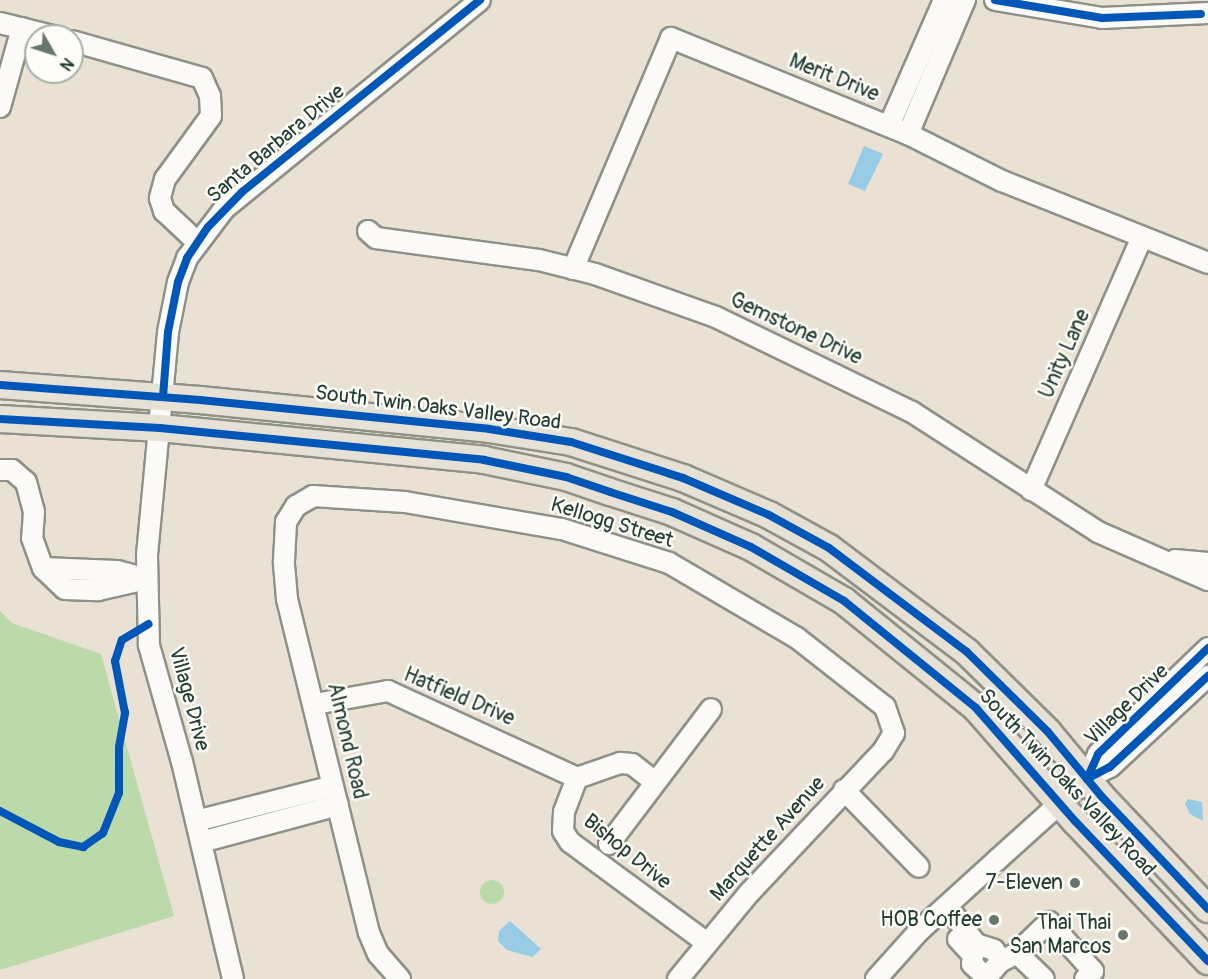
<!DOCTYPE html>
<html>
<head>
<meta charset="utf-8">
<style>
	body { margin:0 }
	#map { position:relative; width:1208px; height:979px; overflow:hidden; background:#e9e1d3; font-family:Pangolin,sans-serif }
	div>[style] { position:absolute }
	.green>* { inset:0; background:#bcd9a9 }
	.round { border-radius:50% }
	.water>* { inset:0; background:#97cbe6 }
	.roads { filter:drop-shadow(2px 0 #8f9188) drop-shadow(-2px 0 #8f9188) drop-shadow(0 2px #8f9188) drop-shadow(0 -2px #8f9188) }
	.minor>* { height:20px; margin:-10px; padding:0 10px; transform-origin:10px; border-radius:10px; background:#fcfaf8 }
	.major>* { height:26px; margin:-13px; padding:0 13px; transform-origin:13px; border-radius:13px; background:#e6e1d4 }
	.cycleway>* { height:8px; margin:-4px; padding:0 4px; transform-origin:4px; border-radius:4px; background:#0057b8 }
	.dots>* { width:16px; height:16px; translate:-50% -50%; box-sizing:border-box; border:3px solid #fdfcf7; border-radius:50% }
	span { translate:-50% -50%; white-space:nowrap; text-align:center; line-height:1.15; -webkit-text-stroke:5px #fdfcf7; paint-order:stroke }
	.street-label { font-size:21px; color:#1f3d34 }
	.poi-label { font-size:21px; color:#1f3d34 }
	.right { translate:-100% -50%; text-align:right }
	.north { position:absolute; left:24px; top:24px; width:60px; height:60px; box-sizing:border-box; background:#fdfcf7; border:2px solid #a4b0a9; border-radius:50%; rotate:129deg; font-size:16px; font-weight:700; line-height:24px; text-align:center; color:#1f3d34 }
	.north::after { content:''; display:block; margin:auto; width:21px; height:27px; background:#66766c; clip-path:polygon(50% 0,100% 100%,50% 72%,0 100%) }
</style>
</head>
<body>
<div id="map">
	<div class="green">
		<div style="clip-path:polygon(0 611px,12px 623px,101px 654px,174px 916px,0 970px)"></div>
		<div class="round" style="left:480px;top:880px;width:24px;height:24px"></div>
	</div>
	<div class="water">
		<div style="clip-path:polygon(864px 146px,883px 154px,865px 191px,848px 184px)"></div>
		<div style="clip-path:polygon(1188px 799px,1202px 802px,1203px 821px,1190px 814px,1185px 804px)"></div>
		<div style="clip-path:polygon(510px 921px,541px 949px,532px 957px,507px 950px,498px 941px,499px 931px)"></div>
	</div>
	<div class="roads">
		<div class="minor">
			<div style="left:995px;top:0;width:109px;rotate:9.5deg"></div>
			<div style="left:1102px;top:18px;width:106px;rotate:-2.7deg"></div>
			<div style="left:0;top:23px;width:54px;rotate:14deg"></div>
			<div style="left:72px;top:41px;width:135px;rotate:15.9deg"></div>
			<div style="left:202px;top:78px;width:20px;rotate:66deg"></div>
			<div style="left:210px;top:96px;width:20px;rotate:87deg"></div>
			<div style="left:211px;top:116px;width:78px;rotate:126.1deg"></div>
			<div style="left:165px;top:179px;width:20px;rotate:105deg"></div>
			<div style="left:160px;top:198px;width:14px;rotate:73deg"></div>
			<div style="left:164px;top:211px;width:45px;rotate:43.2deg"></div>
			<div style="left:0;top:107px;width:82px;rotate:-74.4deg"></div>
			<div style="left:889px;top:126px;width:137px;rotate:-66.4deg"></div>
			<div style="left:908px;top:134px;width:146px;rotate:-67deg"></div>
			<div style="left:368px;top:231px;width:11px;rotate:41deg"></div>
			<div style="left:376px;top:238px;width:164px;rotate:7.7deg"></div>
			<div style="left:539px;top:260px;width:58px;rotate:14deg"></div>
			<div style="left:595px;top:274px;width:128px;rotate:19.6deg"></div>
			<div style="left:716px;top:317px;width:218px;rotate:25.9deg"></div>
			<div style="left:912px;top:412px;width:221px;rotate:32.8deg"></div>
			<div style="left:1098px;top:532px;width:120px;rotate:23.6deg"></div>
			<div style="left:573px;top:269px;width:251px;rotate:-67deg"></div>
			<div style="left:671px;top:38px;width:256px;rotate:22.1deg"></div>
			<div style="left:908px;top:134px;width:105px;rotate:26.6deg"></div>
			<div style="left:1002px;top:181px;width:222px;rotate:21.7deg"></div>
			<div style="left:0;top:470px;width:12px"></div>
			<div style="left:12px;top:470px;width:18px;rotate:41deg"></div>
			<div style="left:26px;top:482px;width:31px;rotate:75deg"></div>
			<div style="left:34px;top:512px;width:26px;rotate:94deg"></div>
			<div style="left:32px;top:538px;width:32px;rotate:70deg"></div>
			<div style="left:43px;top:568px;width:30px;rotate:44deg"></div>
			<div style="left:65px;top:589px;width:33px;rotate:2deg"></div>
			<div style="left:98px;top:590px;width:50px;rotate:-12.7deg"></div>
			<div style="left:1031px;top:490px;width:276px;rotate:-66.3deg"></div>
			<div style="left:1175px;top:560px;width:33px;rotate:5deg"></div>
			<div style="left:43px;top:568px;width:74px;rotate:2.3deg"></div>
			<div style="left:117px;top:571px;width:28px;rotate:15deg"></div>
			<div style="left:315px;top:704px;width:74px;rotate:-10.1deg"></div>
			<div style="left:388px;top:691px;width:208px;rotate:24.7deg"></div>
			<div style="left:577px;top:778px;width:36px;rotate:111deg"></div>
			<div style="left:564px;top:812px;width:19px;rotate:93deg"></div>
			<div style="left:563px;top:831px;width:13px;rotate:58deg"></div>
			<div style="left:570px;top:842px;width:170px;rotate:36.4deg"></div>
			<div style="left:577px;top:778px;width:46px;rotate:-19.2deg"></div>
			<div style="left:620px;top:763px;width:12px;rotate:5deg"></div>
			<div style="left:632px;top:764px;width:29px;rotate:38deg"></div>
			<div style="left:1087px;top:779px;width:27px;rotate:-66deg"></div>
			<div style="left:1098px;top:754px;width:153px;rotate:-43.9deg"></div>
			<div style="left:844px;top:790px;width:107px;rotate:45.8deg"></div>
			<div style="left:196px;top:821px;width:141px;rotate:-14.3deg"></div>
			<div style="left:201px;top:842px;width:142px;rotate:-15.1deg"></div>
			<div style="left:609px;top:844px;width:169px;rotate:-52.9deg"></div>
			<div style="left:947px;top:906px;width:48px;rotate:52.7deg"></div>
			<div style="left:976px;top:944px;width:19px;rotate:18deg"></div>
			<div style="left:994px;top:950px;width:7px;rotate:56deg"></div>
			<div style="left:998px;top:956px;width:6px;rotate:72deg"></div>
			<div style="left:1000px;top:962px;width:20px;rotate:131deg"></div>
			<div style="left:958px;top:939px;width:22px;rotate:47deg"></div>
			<div style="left:973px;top:955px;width:9px;rotate:96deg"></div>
			<div style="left:972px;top:964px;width:22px;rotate:43deg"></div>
			<div style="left:1017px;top:953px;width:37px;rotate:44deg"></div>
			<div style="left:1000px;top:962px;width:19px;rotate:-28deg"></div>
			<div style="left:1017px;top:953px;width:45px;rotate:-44.1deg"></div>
			<div style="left:1049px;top:922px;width:66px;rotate:48.1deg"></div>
			<div style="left:1093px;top:971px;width:11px;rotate:135deg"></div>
			<div style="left:233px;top:979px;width:223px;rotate:-103.2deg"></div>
			<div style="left:182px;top:762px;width:122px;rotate:-105.8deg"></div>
			<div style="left:149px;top:645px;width:90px;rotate:-91.3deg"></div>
			<div style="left:147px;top:555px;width:224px;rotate:-84.6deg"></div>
			<div style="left:168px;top:332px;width:51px;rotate:-78.7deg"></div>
			<div style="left:178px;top:282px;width:26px;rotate:-69deg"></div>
			<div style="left:187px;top:258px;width:61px;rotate:-52.9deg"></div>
			<div style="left:224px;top:209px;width:330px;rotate:-39.2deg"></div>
			<div style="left:400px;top:979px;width:33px;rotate:-131deg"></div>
			<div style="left:378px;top:954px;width:23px;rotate:-113deg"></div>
			<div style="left:369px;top:933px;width:344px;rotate:-103.8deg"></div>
			<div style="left:287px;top:599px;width:38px;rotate:-95deg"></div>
			<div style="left:284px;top:561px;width:39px;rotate:-87deg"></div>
			<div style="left:286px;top:522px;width:19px;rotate:-58deg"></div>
			<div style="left:296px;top:506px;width:20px;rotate:-30deg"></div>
			<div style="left:313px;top:496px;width:92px;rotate:3.7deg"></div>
			<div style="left:405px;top:502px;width:159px;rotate:9.8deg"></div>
			<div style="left:562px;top:529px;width:112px;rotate:17.6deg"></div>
			<div style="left:669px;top:563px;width:148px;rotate:30.4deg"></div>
			<div style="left:797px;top:638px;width:112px;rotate:38.1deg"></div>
			<div style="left:885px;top:707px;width:28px;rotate:71deg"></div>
			<div style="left:894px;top:733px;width:21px;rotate:121deg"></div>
			<div style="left:883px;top:751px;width:195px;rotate:133.3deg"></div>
			<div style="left:749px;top:893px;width:112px;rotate:129.5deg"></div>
			<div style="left:876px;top:979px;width:66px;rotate:-48.1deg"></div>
			<div style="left:920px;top:930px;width:104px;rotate:-42.3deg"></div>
			<div style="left:997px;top:860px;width:121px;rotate:-42deg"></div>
			<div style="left:1087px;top:779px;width:26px;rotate:-28deg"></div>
			<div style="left:1110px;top:767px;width:134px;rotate:-42.9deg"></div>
		</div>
		<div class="major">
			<div style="left:0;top:385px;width:201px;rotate:4.3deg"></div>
			<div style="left:200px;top:400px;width:290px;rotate:5.7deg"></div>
			<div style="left:489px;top:429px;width:83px;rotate:9deg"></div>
			<div style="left:571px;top:442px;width:118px;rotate:17.8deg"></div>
			<div style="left:683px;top:478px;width:94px;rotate:23.3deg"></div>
			<div style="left:769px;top:515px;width:68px;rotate:28.8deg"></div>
			<div style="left:829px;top:548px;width:173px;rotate:37deg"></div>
			<div style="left:967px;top:652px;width:114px;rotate:44.6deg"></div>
			<div style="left:1048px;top:732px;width:85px;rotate:50.3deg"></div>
			<div style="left:1102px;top:797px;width:154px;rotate:46.6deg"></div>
			<div style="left:0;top:419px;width:160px;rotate:3.2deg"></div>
			<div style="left:160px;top:428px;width:326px;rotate:5.6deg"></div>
			<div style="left:484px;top:460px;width:84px;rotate:11.7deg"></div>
			<div style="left:566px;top:477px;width:46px;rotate:18.8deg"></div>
			<div style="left:610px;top:492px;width:65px;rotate:17.9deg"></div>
			<div style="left:672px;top:512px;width:86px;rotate:23.9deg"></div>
			<div style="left:751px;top:547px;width:108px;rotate:30.1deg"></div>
			<div style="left:844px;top:601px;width:170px;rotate:39deg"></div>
			<div style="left:976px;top:708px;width:150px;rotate:48.8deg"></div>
			<div style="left:1075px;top:821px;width:193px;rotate:46.5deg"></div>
		</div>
	</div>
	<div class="cycleway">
		<div style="left:995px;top:0;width:109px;rotate:9.5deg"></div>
		<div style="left:1102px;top:18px;width:99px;rotate:-2.3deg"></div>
		<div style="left:0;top:385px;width:201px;rotate:4.3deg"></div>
		<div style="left:200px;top:400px;width:290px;rotate:5.7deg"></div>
		<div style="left:489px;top:429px;width:83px;rotate:9deg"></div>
		<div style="left:571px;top:442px;width:118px;rotate:17.8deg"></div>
		<div style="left:683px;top:478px;width:94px;rotate:23.3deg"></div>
		<div style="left:769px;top:515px;width:68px;rotate:28.8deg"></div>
		<div style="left:829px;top:548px;width:173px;rotate:37deg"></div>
		<div style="left:967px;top:652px;width:114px;rotate:44.6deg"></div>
		<div style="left:1048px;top:732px;width:85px;rotate:50.3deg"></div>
		<div style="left:1102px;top:797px;width:154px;rotate:46.6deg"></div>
		<div style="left:163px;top:397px;width:65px;rotate:-85.6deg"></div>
		<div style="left:168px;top:332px;width:51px;rotate:-78.7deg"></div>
		<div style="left:178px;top:282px;width:26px;rotate:-69deg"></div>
		<div style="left:187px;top:258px;width:37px;rotate:-56deg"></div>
		<div style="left:208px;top:227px;width:49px;rotate:-45.8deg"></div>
		<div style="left:242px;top:192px;width:306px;rotate:-38.9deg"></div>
		<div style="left:0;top:419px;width:160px;rotate:3.2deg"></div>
		<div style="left:160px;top:428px;width:326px;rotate:5.6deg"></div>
		<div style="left:484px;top:460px;width:84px;rotate:11.7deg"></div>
		<div style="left:566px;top:477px;width:46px;rotate:18.8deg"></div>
		<div style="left:610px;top:492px;width:65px;rotate:17.9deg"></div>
		<div style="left:672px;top:512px;width:86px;rotate:23.9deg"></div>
		<div style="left:751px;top:547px;width:108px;rotate:30.1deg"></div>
		<div style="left:844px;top:601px;width:170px;rotate:39deg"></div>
		<div style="left:976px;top:708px;width:150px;rotate:48.8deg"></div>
		<div style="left:1075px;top:821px;width:193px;rotate:46.5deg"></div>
		<div style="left:1087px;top:779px;width:27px;rotate:-66deg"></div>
		<div style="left:1098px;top:754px;width:153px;rotate:-43.9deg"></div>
		<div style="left:1087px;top:779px;width:26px;rotate:-28deg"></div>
		<div style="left:1110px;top:767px;width:134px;rotate:-42.9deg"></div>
		<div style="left:0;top:811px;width:67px;rotate:27.7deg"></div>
		<div style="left:59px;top:842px;width:25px;rotate:12deg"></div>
		<div style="left:83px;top:847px;width:24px;rotate:-35deg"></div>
		<div style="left:103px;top:833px;width:43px;rotate:-68.2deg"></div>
		<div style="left:119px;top:793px;width:46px;rotate:-90deg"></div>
		<div style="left:119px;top:747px;width:35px;rotate:-80deg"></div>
		<div style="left:125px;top:713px;width:53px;rotate:-100.9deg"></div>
		<div style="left:115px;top:661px;width:22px;rotate:-72deg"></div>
		<div style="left:122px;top:640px;width:31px;rotate:-31deg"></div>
	</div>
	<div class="dots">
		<div style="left:1075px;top:883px;background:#66766c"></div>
		<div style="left:994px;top:920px;background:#66766c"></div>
		<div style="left:1123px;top:935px;background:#66766c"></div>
	</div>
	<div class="street-label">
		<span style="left:834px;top:78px;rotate:22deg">Merit Drive</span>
		<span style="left:276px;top:144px;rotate:-40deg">Santa Barbara Drive</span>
		<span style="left:796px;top:329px;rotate:25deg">Gemstone Drive</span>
		<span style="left:1065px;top:354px;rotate:-66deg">Unity Lane</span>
		<span style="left:438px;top:408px;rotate:7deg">South Twin Oaks Valley Road</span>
		<span style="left:612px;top:523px;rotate:17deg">Kellogg Street</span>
		<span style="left:459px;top:697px;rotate:23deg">Hatfield Drive</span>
		<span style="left:189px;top:699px;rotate:75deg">Village Drive</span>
		<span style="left:1127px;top:705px;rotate:-44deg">Village Drive</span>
		<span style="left:347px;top:741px;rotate:77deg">Almond Road</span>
		<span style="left:1067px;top:783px;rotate:47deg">South Twin Oaks Valley Road</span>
		<span style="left:768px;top:839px;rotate:-48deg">Marquette Avenue</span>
		<span style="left:627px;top:852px;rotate:39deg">Bishop Drive</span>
	</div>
	<div class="poi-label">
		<span class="right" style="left:1063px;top:883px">7-Eleven</span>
		<span class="right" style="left:982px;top:920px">HOB Coffee</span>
		<span class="right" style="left:1111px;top:935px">Thai Thai<br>San Marcos</span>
	</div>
	<div class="north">N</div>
</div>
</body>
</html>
